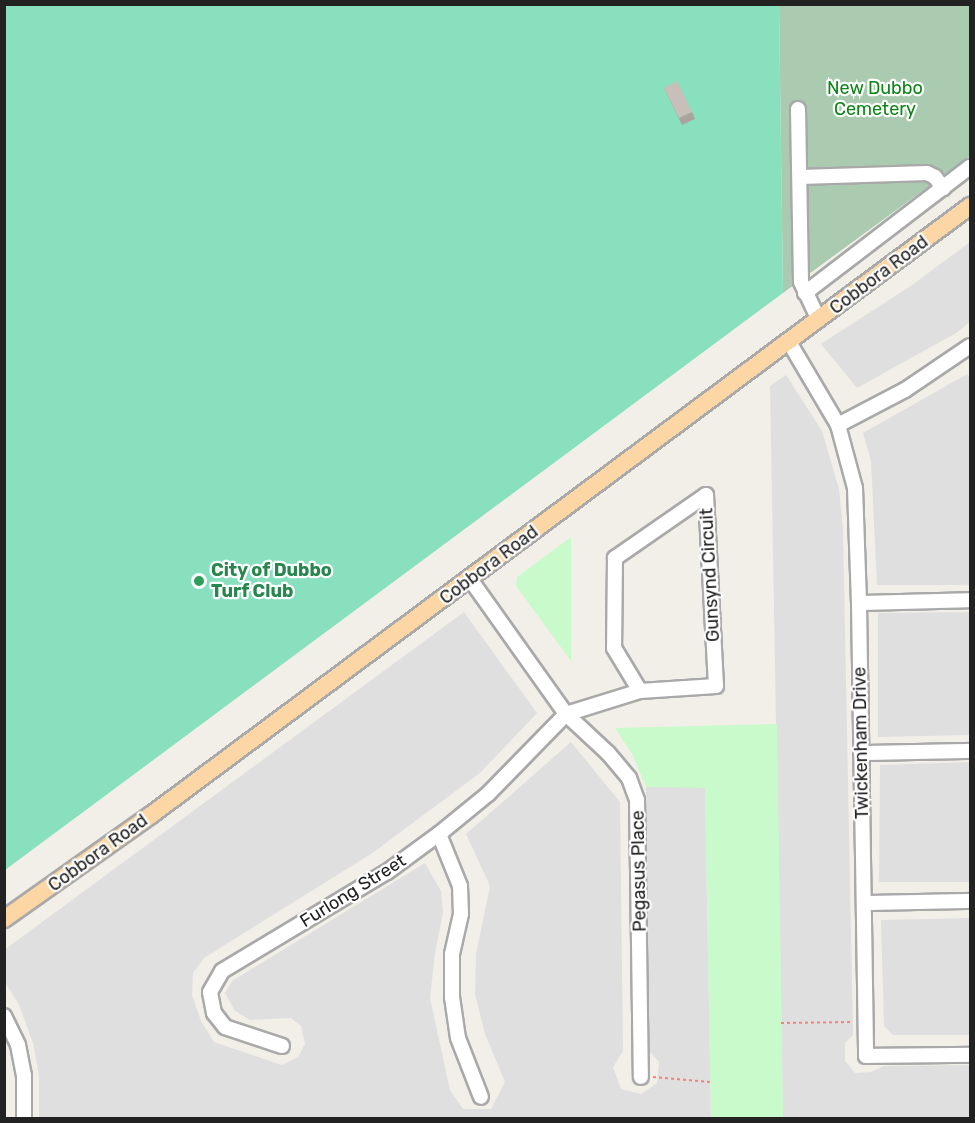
<!DOCTYPE html>
<html>
<head>
<meta charset="utf-8">
<style>
	body { margin:0 }
	#map { position:relative; width:975px; height:1123px; overflow:hidden; background:#f2efe9; font-family:Rubik,sans-serif }
	div>[style] { position:absolute }
	.residential>* { inset:0; background:#e0dfdf }
	.cemetery>* { inset:0; background:#aacbaf }
	.park>* { inset:0; background:#c8facc }
	.pitch>* { inset:0; background:#88e0be }
	.path>* { height:2px; margin-top:-1px; transform-origin:0; background:repeating-linear-gradient(90deg,#fa8072 0 3px,transparent 0 6px) }
	.roads { filter:drop-shadow(2px 0 #a9a9a9) drop-shadow(-2px 0 #a9a9a9) drop-shadow(0 2px #a9a9a9) drop-shadow(0 -2px #a9a9a9) }
	.minor>* { height:14px; margin:-7px; padding:0 7px; transform-origin:7px; border-radius:7px; background:#fff }
	.major>* { height:16px; margin:-8px; padding:0 8px; transform-origin:8px; border-radius:8px; background:#fcd6a4 }
	.wall>* { inset:0; background:#aba49e }
	.building>* { inset:0; background:#c7bfb8 }
	.dots>* { width:16px; height:16px; translate:-50% -50%; box-sizing:border-box; border:3px solid #fff; border-radius:50% }
	span { translate:-50% -50%; white-space:nowrap; text-align:center; line-height:1.15; -webkit-text-stroke:4.5px #fff; paint-order:stroke }
	.park-label { font-size:18px; color:#0c8416 }
	.street-label { font-size:18px; color:#222 }
	.leisure-label { font-size:18px; color:#27864d; font-weight:700 }
	.left { translate:0 -50%; text-align:left }
	.frame { position:absolute; inset:0; border:6px solid #222; pointer-events:none }
</style>
</head>
<body>
<div id="map">
	<div class="residential">
		<div style="clip-path:polygon(970px 242px,970px 322px,956px 333px,857px 388px,821px 344px,912px 285px)"></div>
		<div style="clip-path:polygon(967px 374px,970px 379px,970px 585px,877px 585px,871px 461px,863px 433px)"></div>
		<div style="clip-path:polygon(786px 375px,822px 431px,839px 489px,843px 528px,853px 1035px,845px 1043px,845px 1061px,855px 1073px,871px 1072px,884px 1066px,970px 1065px,970px 1118px,783px 1118px,770px 386px)"></div>
		<div style="clip-path:polygon(464px 612px,537px 713px,480px 773px,371px 854px,204px 958px,193px 973px,192px 995px,201px 1021px,214px 1042px,282px 1065px,298px 1057px,305px 1044px,301px 1026px,291px 1018px,250px 1020px,235px 1011px,225px 993px,232px 981px,425px 863px,441px 891px,443px 913px,435px 953px,430px 998px,450px 1090px,463px 1109px,491px 1109px,505px 1082px,485px 1034px,475px 994px,476px 954px,490px 886px,466px 834px,571px 742px,620px 802px,623px 1051px,613px 1067px,621px 1089px,641px 1094px,657px 1083px,659px 1062px,649px 1051px,646px 787px,705px 787px,711px 1118px,39px 1118px,39px 1076px,33px 1043px,19px 1005px,5px 982px,4px 950px)"></div>
		<div style="clip-path:polygon(970px 612px,970px 735px,878px 737px,878px 613px)"></div>
		<div style="clip-path:polygon(970px 762px,970px 882px,879px 882px,880px 765px)"></div>
		<div style="clip-path:polygon(970px 918px,970px 1035px,893px 1035px,884px 1026px,881px 920px)"></div>
	</div>
	<div class="cemetery">
		<div style="clip-path:polygon(779px 5px,970px 5px,970px 156px,783px 293px)"></div>
	</div>
	<div class="park">
		<div style="clip-path:polygon(571px 537px,571px 661px,516px 586px,517px 577px)"></div>
		<div style="clip-path:polygon(777px 724px,783px 1118px,711px 1118px,705px 788px,646px 787px,632px 754px,615px 728px)"></div>
	</div>
	<div class="pitch">
		<div style="clip-path:polygon(5px 5px,779px 5px,783px 293px,5px 870px)"></div>
	</div>
	<div class="path">
		<div style="left:781px;top:1023px;width:72px;rotate:-0.8deg"></div>
		<div style="left:653px;top:1077px;width:57px;rotate:5deg"></div>
	</div>
	<div class="roads">
		<div class="minor">
			<div style="left:798px;top:109px;width:173px;rotate:89deg"></div>
			<div style="left:801px;top:282px;width:42px;rotate:64.7deg"></div>
			<div style="left:800px;top:177px;width:127px;rotate:-1.8deg"></div>
			<div style="left:927px;top:173px;width:9px;rotate:27deg"></div>
			<div style="left:935px;top:177px;width:14px;rotate:54deg"></div>
			<div style="left:805px;top:293px;width:208px;rotate:-37.4deg"></div>
			<div style="left:789px;top:342px;width:96px;rotate:59.4deg"></div>
			<div style="left:838px;top:425px;width:65px;rotate:74.9deg"></div>
			<div style="left:855px;top:488px;width:115px;rotate:88deg"></div>
			<div style="left:859px;top:603px;width:453px;rotate:89.1deg"></div>
			<div style="left:866px;top:1056px;width:104px;rotate:-0.6deg"></div>
			<div style="left:838px;top:425px;width:76px;rotate:-27.6deg"></div>
			<div style="left:905px;top:390px;width:78px;rotate:-34.1deg"></div>
			<div style="left:470px;top:579px;width:166px;rotate:54.6deg"></div>
			<div style="left:566px;top:714px;width:57px;rotate:42.9deg"></div>
			<div style="left:608px;top:753px;width:33px;rotate:50deg"></div>
			<div style="left:629px;top:778px;width:23px;rotate:70deg"></div>
			<div style="left:637px;top:800px;width:277px;rotate:89.2deg"></div>
			<div style="left:859px;top:603px;width:111px;rotate:-1.5deg"></div>
			<div style="left:861px;top:753px;width:109px;rotate:-1.1deg"></div>
			<div style="left:439px;top:834px;width:56px;rotate:68deg"></div>
			<div style="left:460px;top:886px;width:28px;rotate:88deg"></div>
			<div style="left:461px;top:914px;width:41px;rotate:102.7deg"></div>
			<div style="left:452px;top:954px;width:43px;rotate:90deg"></div>
			<div style="left:452px;top:997px;width:41px;rotate:81.7deg"></div>
			<div style="left:458px;top:1038px;width:63px;rotate:68.7deg"></div>
			<div style="left:864px;top:903px;width:106px;rotate:-1.1deg"></div>
			<div style="left:4px;top:1016px;width:32px;rotate:64deg"></div>
			<div style="left:18px;top:1045px;width:31px;rotate:79deg"></div>
			<div style="left:24px;top:1075px;width:43px;rotate:90deg"></div>
			<div style="left:282px;top:1046px;width:60px;rotate:-161.6deg"></div>
			<div style="left:225px;top:1027px;width:18px;rotate:-128deg"></div>
			<div style="left:214px;top:1013px;width:21px;rotate:-101deg"></div>
			<div style="left:210px;top:992px;width:24px;rotate:-60deg"></div>
			<div style="left:222px;top:971px;width:192px;rotate:-31deg"></div>
			<div style="left:387px;top:872px;width:64px;rotate:-36.2deg"></div>
			<div style="left:439px;top:834px;width:63px;rotate:-39.2deg"></div>
			<div style="left:488px;top:794px;width:112px;rotate:-45.7deg"></div>
			<div style="left:566px;top:714px;width:77px;rotate:-17.3deg"></div>
			<div style="left:640px;top:691px;width:76px;rotate:-3.8deg"></div>
			<div style="left:716px;top:686px;width:191px;rotate:-93deg"></div>
			<div style="left:706px;top:495px;width:111px;rotate:145.3deg"></div>
			<div style="left:615px;top:558px;width:90px;rotate:90.6deg"></div>
			<div style="left:614px;top:648px;width:50px;rotate:58.8deg"></div>
		</div>
		<div class="major">
			<div style="left:4px;top:919px;width:180px;rotate:-35.3deg"></div>
			<div style="left:151px;top:815px;width:1021px;rotate:-36.63deg"></div>
		</div>
	</div>
	<div class="wall">
		<div style="clip-path:polygon(664px 88px,692px 112px,695px 119px,682px 125px)"></div>
	</div>
	<div class="building">
		<div style="clip-path:polygon(677px 81px,692px 112px,679px 118px,664px 88px)"></div>
	</div>
	<div class="dots">
		<div style="left:199px;top:581px;background:#2e9e5b"></div>
	</div>
	<div class="park-label">
		<span style="left:875px;top:99px">New Dubbo<br>Cemetery</span>
	</div>
	<div class="street-label">
		<span style="left:879px;top:275px;rotate:-37deg">Cobbora Road</span>
		<span style="left:489px;top:565px;rotate:-37deg">Cobbora Road</span>
		<span style="left:710px;top:575px;rotate:-93deg">Gunsynd Circuit</span>
		<span style="left:861px;top:743px;rotate:-91deg">Twickenham Drive</span>
		<span style="left:98px;top:853px;rotate:-36deg">Cobbora Road</span>
		<span style="left:639px;top:871px;rotate:-91deg">Pegasus Place</span>
		<span style="left:353px;top:891px;rotate:-32deg">Furlong Street</span>
	</div>
	<div class="leisure-label">
		<span class="left" style="left:211px;top:581px">City of Dubbo<br>Turf Club</span>
	</div>
	<div class="frame"></div>
</div>
</body>
</html>
